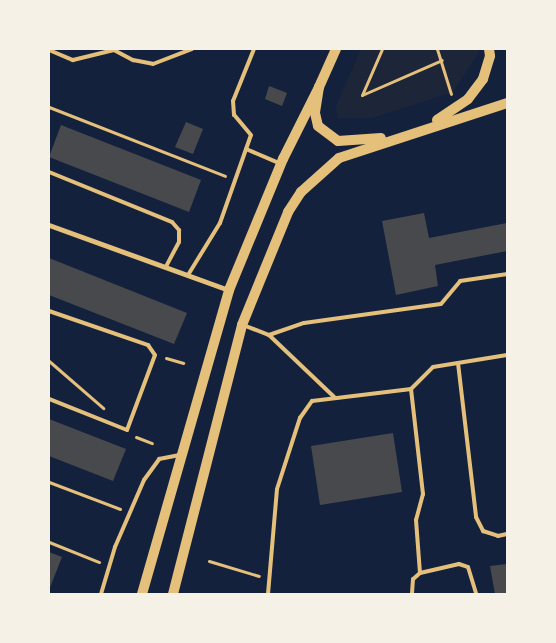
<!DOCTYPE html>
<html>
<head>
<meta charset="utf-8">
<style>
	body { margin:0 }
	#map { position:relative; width:556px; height:643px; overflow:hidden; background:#14213d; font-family:Overpass,sans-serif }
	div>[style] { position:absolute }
	.green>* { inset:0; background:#1d2539 }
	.building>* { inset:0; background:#48494c }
	.path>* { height:3px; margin:-1.5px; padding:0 1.5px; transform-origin:1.5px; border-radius:1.5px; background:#e5c07b }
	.service>* { height:4px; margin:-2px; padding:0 2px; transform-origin:2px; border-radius:2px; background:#e5c07b }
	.minor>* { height:5px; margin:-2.5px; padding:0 2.5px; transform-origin:2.5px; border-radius:2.5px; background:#e5c07b }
	.secondary>* { height:10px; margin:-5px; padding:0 5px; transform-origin:5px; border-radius:5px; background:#e5c07b }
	span { translate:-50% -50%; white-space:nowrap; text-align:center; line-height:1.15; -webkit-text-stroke:4px #f6f1e7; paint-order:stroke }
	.frame { position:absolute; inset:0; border:50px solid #f6f1e7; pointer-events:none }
</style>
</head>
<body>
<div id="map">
	<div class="green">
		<div style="clip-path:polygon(361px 49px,477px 49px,479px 52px,453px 92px,372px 118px,338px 118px,336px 106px)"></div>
	</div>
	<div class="building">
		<div style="clip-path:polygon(269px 86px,287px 93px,282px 106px,265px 99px)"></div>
		<div style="clip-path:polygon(186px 122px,203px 129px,193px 154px,175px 147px)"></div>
		<div style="clip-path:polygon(61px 125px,201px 180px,189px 212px,49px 157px)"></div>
		<div style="clip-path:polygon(424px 213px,429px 238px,507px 223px,507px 251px,435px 265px,438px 286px,396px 295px,382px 221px)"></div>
		<div style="clip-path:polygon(49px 258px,187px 313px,174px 344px,49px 295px)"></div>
		<div style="clip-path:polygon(49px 419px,126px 449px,113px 481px,49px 456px)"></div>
		<div style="clip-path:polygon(393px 433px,402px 492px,320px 505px,311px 446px)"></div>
		<div style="clip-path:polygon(49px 552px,62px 557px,49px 590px)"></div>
		<div style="clip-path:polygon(507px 564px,507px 594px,495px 594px,490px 566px)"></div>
	</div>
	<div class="path">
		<div style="left:437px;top:49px;width:47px;rotate:72.7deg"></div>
		<div style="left:362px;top:95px;width:87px;rotate:-23.6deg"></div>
		<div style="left:362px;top:95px;width:50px;rotate:-66.5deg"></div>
		<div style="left:49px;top:107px;width:189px;rotate:21.4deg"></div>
		<div style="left:166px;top:358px;width:18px;rotate:16deg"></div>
		<div style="left:49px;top:361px;width:72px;rotate:41deg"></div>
		<div style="left:136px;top:437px;width:17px;rotate:21deg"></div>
		<div style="left:49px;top:482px;width:76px;rotate:20.8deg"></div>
		<div style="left:49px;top:542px;width:54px;rotate:21.8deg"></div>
		<div style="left:209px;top:561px;width:52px;rotate:16.7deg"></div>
	</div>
	<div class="service">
		<div style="left:112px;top:49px;width:24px;rotate:28deg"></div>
		<div style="left:133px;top:60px;width:20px;rotate:11deg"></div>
		<div style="left:153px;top:64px;width:42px;rotate:-21deg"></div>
		<div style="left:49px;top:50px;width:26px;rotate:23deg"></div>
		<div style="left:73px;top:60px;width:42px;rotate:-13.7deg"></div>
		<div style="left:246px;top:149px;width:36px;rotate:23deg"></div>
		<div style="left:49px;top:172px;width:133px;rotate:22.1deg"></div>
		<div style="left:172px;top:222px;width:11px;rotate:49deg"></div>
		<div style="left:179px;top:230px;width:12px;rotate:90deg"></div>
		<div style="left:179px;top:242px;width:27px;rotate:118deg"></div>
		<div style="left:188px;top:275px;width:61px;rotate:-58.4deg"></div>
		<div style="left:220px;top:223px;width:93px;rotate:-70.6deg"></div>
		<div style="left:251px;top:135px;width:26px;rotate:-130deg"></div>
		<div style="left:234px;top:115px;width:14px;rotate:-94deg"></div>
		<div style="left:233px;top:101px;width:56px;rotate:-68deg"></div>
		<div style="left:49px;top:311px;width:105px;rotate:19deg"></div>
		<div style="left:148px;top:345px;width:12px;rotate:55deg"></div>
		<div style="left:155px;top:355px;width:80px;rotate:110.5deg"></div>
		<div style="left:127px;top:430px;width:84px;rotate:-158.3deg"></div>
		<div style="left:243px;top:325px;width:28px;rotate:21deg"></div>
		<div style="left:269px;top:335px;width:90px;rotate:43.6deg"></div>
		<div style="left:269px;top:335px;width:37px;rotate:-19deg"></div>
		<div style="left:304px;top:323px;width:138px;rotate:-7.9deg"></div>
		<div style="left:441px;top:304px;width:30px;rotate:-50deg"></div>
		<div style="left:460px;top:281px;width:48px;rotate:-8.5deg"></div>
		<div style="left:458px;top:363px;width:155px;rotate:83.3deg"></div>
		<div style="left:476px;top:517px;width:16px;rotate:63deg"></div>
		<div style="left:483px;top:531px;width:16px;rotate:18deg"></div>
		<div style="left:498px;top:536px;width:9px;rotate:-13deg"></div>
		<div style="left:411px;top:389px;width:31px;rotate:-45deg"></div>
		<div style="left:433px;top:367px;width:75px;rotate:-9.2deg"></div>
		<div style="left:420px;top:573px;width:40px;rotate:-13deg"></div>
		<div style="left:459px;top:564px;width:9px;rotate:18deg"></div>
		<div style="left:468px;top:567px;width:28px;rotate:73deg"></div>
		<div style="left:101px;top:594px;width:49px;rotate:-73.4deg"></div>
		<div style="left:115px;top:547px;width:73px;rotate:-66.6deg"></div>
		<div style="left:144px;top:480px;width:26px;rotate:-54deg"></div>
		<div style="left:159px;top:459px;width:21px;rotate:-11deg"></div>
		<div style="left:268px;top:594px;width:105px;rotate:-85.1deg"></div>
		<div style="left:277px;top:489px;width:75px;rotate:-72.1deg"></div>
		<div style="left:300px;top:418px;width:21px;rotate:-55deg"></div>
		<div style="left:312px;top:401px;width:100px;rotate:-6.9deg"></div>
		<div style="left:411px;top:389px;width:106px;rotate:83.5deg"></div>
		<div style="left:423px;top:494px;width:27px;rotate:105deg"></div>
		<div style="left:416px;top:520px;width:53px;rotate:85.7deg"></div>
		<div style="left:420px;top:573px;width:9px;rotate:139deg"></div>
		<div style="left:413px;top:579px;width:15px;rotate:94deg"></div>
	</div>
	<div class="minor">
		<div style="left:49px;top:225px;width:191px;rotate:19.9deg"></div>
	</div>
	<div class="secondary">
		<div style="left:336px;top:49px;width:42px;rotate:114.1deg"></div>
		<div style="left:319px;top:87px;width:26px;rotate:99deg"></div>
		<div style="left:315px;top:113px;width:13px;rotate:77deg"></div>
		<div style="left:318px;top:126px;width:25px;rotate:37deg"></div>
		<div style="left:338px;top:141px;width:43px;rotate:-4deg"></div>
		<div style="left:437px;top:120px;width:37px;rotate:-34deg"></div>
		<div style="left:468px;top:99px;width:25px;rotate:-53deg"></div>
		<div style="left:483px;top:79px;width:24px;rotate:-73deg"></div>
		<div style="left:490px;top:56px;width:7px;rotate:-98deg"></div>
		<div style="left:142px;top:594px;width:316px;rotate:-74deg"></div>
		<div style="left:229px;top:290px;width:142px;rotate:-67.6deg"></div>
		<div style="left:283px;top:159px;width:80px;rotate:-63.4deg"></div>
		<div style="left:173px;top:594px;width:278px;rotate:-75.6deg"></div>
		<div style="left:242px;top:325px;width:122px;rotate:-67.8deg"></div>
		<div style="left:288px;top:212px;width:24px;rotate:-57deg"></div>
		<div style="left:301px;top:192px;width:51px;rotate:-41.8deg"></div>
		<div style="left:339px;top:158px;width:177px;rotate:-18.1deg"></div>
	</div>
	<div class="frame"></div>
</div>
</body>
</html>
